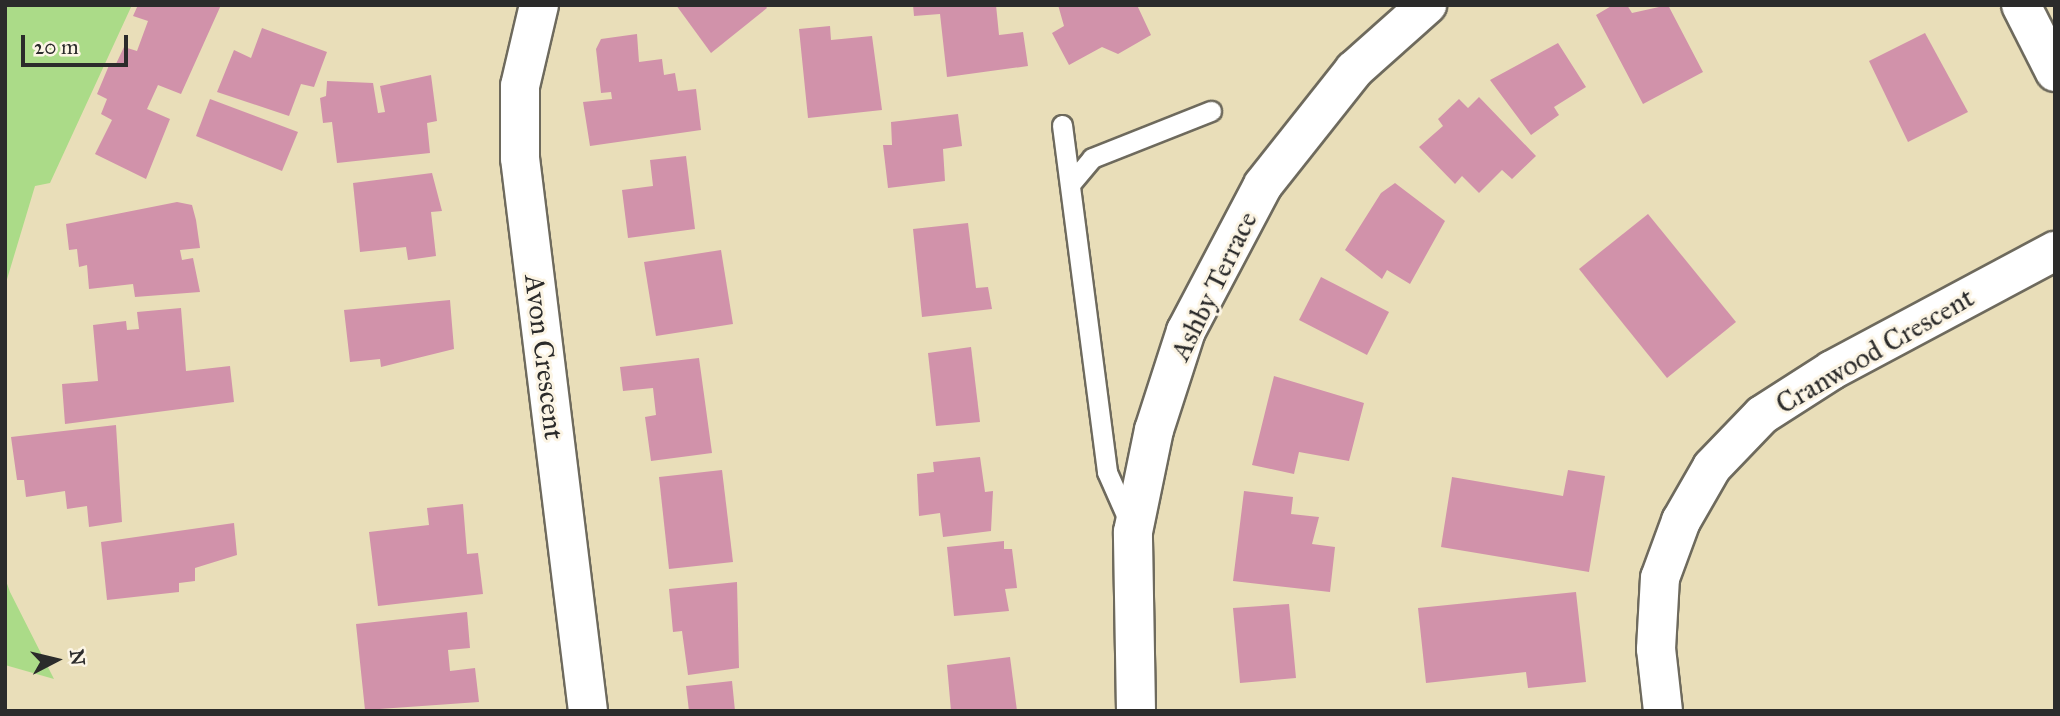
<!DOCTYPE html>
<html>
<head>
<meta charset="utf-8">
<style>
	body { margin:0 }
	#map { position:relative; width:2060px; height:716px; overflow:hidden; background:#e9deb9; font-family:"IM FELL Great Primer",serif }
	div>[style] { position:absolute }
	.green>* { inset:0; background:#abdb88 }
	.building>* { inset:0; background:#d192aa }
	.roads { filter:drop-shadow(2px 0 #6e6a5d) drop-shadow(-2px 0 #6e6a5d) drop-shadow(0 2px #6e6a5d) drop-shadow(0 -2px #6e6a5d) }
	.lane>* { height:19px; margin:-9.5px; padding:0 9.5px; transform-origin:9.5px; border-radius:9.5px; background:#fff }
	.street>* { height:38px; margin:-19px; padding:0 19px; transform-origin:19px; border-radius:19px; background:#fff }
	span { translate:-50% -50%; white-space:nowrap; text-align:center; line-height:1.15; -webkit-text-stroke:6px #fcf5e5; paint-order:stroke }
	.street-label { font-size:28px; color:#2b2b2b }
	.frame { position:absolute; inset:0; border:7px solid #2b2b2b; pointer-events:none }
	.north { position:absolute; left:21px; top:625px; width:70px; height:70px; -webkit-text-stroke:5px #fcf5e5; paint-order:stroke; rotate:83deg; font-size:19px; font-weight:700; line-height:28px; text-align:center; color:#2b2b2b }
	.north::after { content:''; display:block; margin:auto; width:24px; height:32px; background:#2b2b2b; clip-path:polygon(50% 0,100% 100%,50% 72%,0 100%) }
	.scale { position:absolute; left:21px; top:35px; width:107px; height:32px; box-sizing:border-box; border:4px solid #2b2b2b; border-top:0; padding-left:9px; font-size:21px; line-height:24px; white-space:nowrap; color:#2b2b2b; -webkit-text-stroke:5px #fcf5e5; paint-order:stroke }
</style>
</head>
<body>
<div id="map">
	<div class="green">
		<div style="clip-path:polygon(5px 5px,132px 5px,50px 183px,35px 186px,5px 286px)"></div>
		<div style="clip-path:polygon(5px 578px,10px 592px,54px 679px,5px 665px)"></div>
	</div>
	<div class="building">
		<div style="clip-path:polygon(138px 5px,221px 5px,181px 94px,158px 85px,147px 109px,170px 119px,146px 179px,95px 154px,112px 120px,101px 114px,107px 99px,97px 94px,110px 63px,115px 66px,124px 47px,137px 51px,148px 21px,133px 16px)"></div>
		<div style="clip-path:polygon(676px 5px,765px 5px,767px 8px,711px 53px)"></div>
		<div style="clip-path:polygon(913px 5px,996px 5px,999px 35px,1023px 32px,1028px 66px,947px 77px,940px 14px,914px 16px)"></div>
		<div style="clip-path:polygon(1058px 5px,1137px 5px,1151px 35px,1118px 54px,1102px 47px,1069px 65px,1052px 33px,1064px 26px)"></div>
		<div style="clip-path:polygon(1613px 5px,1627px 5px,1632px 13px,1668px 5px,1703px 72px,1643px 104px,1596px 15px)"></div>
		<div style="clip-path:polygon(830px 26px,831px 40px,872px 36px,882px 110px,808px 118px,799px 29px)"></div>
		<div style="clip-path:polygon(262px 28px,327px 52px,314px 87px,301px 84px,289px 116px,217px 92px,234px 50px,251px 58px)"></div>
		<div style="clip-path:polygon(1925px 33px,1968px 112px,1908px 142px,1869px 61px)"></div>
		<div style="clip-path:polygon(637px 34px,639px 62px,662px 59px,664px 75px,675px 73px,678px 91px,696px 89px,701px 130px,590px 146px,583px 102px,612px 99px,611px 92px,601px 93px,596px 49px,601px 39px)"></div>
		<div style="clip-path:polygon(1558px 43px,1586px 87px,1554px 107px,1559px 115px,1531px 135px,1490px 80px)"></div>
		<div style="clip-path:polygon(431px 75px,437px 121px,427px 123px,430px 153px,337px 163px,332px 122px,323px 123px,320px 98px,326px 96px,327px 81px,373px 83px,378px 113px,385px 112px,380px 86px)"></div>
		<div style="clip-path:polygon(1479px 97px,1536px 156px,1512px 179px,1502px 170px,1479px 193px,1462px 176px,1455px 184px,1419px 147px,1443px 126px,1438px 119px,1459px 99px,1468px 108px)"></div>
		<div style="clip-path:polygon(210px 99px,298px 132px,282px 171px,196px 136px)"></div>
		<div style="clip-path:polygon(958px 114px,962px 146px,943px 149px,945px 181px,888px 188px,883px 145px,892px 145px,891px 122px)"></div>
		<div style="clip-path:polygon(686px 156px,695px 229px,628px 238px,622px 190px,653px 186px,650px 160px)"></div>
		<div style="clip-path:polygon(432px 173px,442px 211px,431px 212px,436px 256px,408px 260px,406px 247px,360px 252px,353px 183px)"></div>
		<div style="clip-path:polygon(1395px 183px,1445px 221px,1410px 284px,1387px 270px,1382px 279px,1345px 250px,1381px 193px)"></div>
		<div style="clip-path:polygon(177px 202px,192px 205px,196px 220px,200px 248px,180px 250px,182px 260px,193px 258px,200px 292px,135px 297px,133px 284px,89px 289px,87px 265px,79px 267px,77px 249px,69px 250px,66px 224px)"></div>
		<div style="clip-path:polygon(1648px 214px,1736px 322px,1667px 378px,1579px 269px)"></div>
		<div style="clip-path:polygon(968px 223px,976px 288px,988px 287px,992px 309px,922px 317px,913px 229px)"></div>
		<div style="clip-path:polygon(721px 250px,733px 324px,656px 336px,644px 262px)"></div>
		<div style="clip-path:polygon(1321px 277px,1389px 312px,1367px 355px,1299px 320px)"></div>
		<div style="clip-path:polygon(450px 300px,454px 349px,381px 367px,380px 359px,350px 362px,344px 310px)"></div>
		<div style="clip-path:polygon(181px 308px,186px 371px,230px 366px,234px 402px,65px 424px,62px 384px,98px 381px,93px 325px,126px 321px,127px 330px,139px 329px,137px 312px)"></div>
		<div style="clip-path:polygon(971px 347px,980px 422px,936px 426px,928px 353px)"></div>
		<div style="clip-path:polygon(699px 358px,712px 453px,651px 461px,645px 417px,656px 415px,653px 388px,623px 391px,620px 367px)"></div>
		<div style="clip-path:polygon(1274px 376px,1364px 403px,1349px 461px,1299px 452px,1294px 474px,1252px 465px)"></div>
		<div style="clip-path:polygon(116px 425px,122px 522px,89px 527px,87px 506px,67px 509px,65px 491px,26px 497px,24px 480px,17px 480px,11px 437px)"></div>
		<div style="clip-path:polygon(980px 457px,985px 492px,993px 491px,991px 531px,943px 537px,940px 513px,919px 516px,917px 474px,934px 472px,933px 462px)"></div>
		<div style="clip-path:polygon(722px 470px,733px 562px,669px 569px,659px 477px)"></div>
		<div style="clip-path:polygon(1568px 470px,1605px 476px,1589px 572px,1441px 547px,1452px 477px,1563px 496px)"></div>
		<div style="clip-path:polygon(1244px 491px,1293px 497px,1291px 514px,1319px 517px,1312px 544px,1335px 547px,1330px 592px,1233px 581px)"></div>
		<div style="clip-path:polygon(463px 504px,467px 554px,478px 553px,483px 594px,378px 606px,369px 532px,429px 525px,427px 508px)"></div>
		<div style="clip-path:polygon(234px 523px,237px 555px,195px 568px,195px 581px,179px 583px,179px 592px,107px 600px,101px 542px)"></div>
		<div style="clip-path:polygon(1004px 541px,1004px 549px,1012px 549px,1017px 588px,1005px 589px,1009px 611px,954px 616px,947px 547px)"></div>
		<div style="clip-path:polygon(737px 582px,739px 668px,688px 675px,682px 631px,673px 632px,669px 589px)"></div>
		<div style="clip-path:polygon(1576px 592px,1586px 682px,1528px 688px,1526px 672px,1426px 683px,1418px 608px)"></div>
		<div style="clip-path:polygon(1289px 604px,1296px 678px,1240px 683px,1233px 608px)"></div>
		<div style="clip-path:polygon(467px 612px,470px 648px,448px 650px,450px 671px,475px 668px,479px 702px,365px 710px,356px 624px)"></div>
		<div style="clip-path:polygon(1010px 657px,1017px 711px,951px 711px,947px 665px)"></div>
		<div style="clip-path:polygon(732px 681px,735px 711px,689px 711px,686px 686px)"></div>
	</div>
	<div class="roads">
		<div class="lane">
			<div style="left:1062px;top:125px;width:350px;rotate:82.6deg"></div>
			<div style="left:1107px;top:472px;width:57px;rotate:66.1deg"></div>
			<div style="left:1072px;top:182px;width:31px;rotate:-50deg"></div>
			<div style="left:1092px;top:158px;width:128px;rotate:-21.6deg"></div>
		</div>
		<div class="street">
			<div style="left:539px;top:5px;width:83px;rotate:103.2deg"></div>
			<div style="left:520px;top:86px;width:72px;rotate:90deg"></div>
			<div style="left:520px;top:158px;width:557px;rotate:82.99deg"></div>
			<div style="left:2021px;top:5px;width:75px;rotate:63.1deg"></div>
			<div style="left:1136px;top:711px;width:179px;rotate:-91deg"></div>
			<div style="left:1133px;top:532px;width:104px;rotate:-78.4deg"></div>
			<div style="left:1154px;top:430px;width:104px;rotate:-72.1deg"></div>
			<div style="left:1186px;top:331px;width:165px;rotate:-62.2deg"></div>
			<div style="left:1263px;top:185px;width:147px;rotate:-51.6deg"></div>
			<div style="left:1354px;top:70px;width:98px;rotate:-41.7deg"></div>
			<div style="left:1663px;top:711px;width:62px;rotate:-96.4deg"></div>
			<div style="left:1656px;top:649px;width:71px;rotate:-86.8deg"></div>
			<div style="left:1660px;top:578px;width:61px;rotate:-69.8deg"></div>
			<div style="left:1681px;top:521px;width:62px;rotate:-60.1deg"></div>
			<div style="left:1712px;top:467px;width:72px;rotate:-46.1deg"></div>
			<div style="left:1762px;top:415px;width:83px;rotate:-32.7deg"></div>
			<div style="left:1832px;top:370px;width:253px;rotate:-28.1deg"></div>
		</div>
	</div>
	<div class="street-label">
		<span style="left:1214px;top:286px;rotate:-64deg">Ashby Terrace</span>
		<span style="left:1875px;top:351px;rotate:-30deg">Cranwood Crescent</span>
		<span style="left:544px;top:357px;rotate:83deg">Avon Crescent</span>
	</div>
	<div class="frame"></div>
	<div class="north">N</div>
	<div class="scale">20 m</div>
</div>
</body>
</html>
